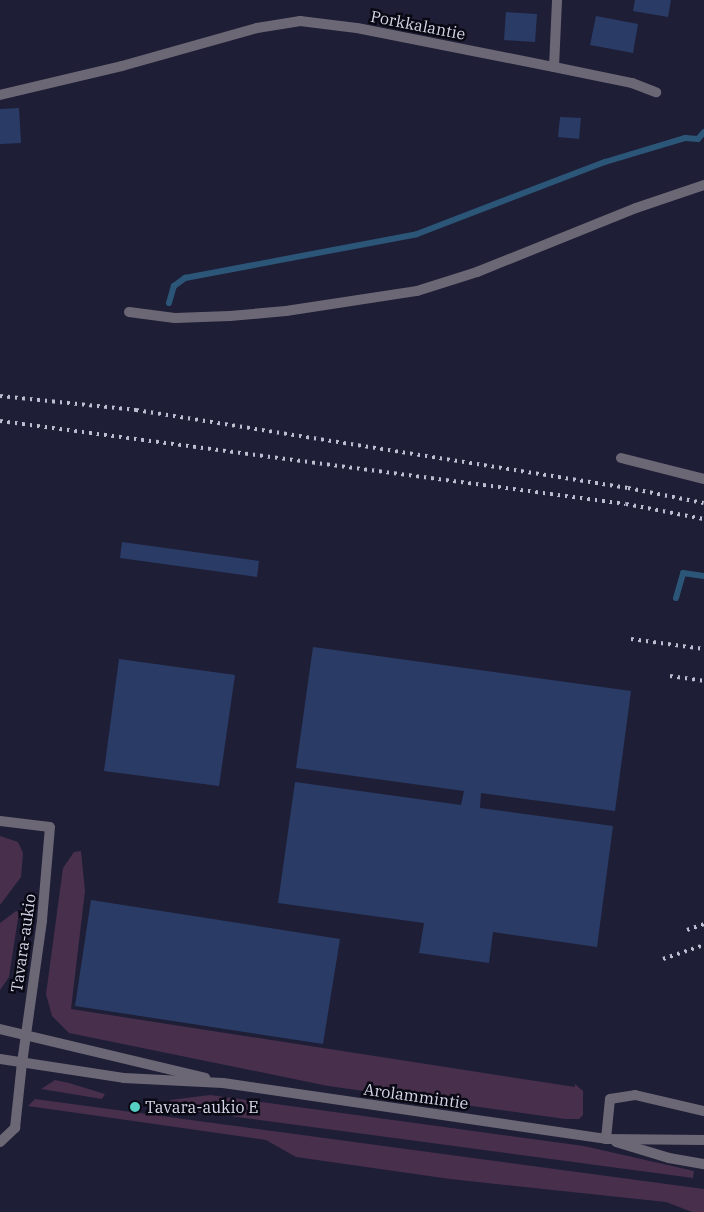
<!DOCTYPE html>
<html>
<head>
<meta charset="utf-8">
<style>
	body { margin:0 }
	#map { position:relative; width:704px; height:1212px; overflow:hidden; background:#1e1e37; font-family:"IBM Plex Serif",serif }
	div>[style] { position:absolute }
	.green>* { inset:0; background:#482f4c }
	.stream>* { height:6px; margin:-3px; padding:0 3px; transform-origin:3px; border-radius:3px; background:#2c5678 }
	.building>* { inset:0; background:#2a3c65 }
	.service>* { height:10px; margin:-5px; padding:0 5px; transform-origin:5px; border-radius:5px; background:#6c6774 }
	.minor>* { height:10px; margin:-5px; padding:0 5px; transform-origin:5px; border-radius:5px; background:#6c6774 }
	.tertiary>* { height:10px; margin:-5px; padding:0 5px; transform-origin:5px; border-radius:5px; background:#6c6774 }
	.rail>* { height:4px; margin-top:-2px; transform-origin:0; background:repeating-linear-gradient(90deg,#bcbdcf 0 2.5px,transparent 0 7.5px) }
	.dots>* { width:14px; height:14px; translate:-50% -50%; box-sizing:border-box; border:2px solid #090914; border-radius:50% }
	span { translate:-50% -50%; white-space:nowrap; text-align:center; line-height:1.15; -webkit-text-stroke:5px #090914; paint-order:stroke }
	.street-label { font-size:16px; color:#d5d6e7 }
	.poi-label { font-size:16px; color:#d5d6e7 }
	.left { translate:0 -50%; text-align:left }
</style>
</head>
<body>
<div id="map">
	<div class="green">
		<div style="clip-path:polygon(0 836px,18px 842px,23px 853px,21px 877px,0 905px)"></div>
		<div style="clip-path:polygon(81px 851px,85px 891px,71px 1009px,575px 1087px,575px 1084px,583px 1091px,583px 1115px,579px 1119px,565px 1119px,328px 1086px,69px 1033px,52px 1016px,46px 994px,63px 868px,74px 852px)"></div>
		<div style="clip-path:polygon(16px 911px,19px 912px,9px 977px,0 990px,0 923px)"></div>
		<div style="clip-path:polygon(55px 1080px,69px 1083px,105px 1094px,102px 1099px,41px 1089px)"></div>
		<div style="clip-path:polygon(210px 1095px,584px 1146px,694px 1171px,693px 1178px,171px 1108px,170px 1100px)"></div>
		<div style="clip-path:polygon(35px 1099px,704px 1189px,704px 1212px,692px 1212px,666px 1202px,450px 1179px,296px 1157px,266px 1140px,28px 1106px)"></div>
	</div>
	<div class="stream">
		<div style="left:169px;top:303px;width:18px;rotate:-74deg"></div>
		<div style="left:174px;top:286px;width:14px;rotate:-36deg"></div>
		<div style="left:185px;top:278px;width:236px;rotate:-10.7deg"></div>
		<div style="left:417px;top:234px;width:201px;rotate:-21deg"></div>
		<div style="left:605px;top:162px;width:84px;rotate:-16.7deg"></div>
		<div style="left:685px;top:138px;width:13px;rotate:4deg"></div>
		<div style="left:698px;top:139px;width:9px;rotate:-49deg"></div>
		<div style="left:676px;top:598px;width:26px;rotate:-74deg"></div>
		<div style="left:683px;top:573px;width:21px;rotate:8deg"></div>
	</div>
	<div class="building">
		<div style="clip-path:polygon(635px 0,671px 0,668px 17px,633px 11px)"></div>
		<div style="clip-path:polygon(506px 12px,537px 14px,535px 42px,504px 40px)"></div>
		<div style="clip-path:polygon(596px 16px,638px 24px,633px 53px,590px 45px)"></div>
		<div style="clip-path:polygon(19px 108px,21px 143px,0 144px,0 109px)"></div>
		<div style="clip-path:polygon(560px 117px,581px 118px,579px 139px,558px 137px)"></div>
		<div style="clip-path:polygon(122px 542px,259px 561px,257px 577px,120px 558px)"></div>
		<div style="clip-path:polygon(313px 647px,631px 691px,615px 811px,481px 793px,480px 808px,613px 826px,597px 947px,493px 932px,489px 963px,419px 953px,424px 923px,278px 903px,295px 782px,461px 805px,464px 791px,296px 768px)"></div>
		<div style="clip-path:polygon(119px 659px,235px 675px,219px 786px,104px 771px)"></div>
		<div style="clip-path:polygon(91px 900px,340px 939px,323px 1044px,75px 1006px)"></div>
	</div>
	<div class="service">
		<div style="left:129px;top:312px;width:46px;rotate:7.4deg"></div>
		<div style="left:175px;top:318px;width:55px;rotate:-2.1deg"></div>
		<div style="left:230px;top:316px;width:56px;rotate:-5.1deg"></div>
		<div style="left:286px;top:311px;width:133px;rotate:-8.7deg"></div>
		<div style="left:417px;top:291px;width:63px;rotate:-17.6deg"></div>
		<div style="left:477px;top:272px;width:171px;rotate:-21.9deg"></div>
		<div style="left:636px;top:208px;width:72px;rotate:-18.7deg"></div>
		<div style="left:621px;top:458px;width:86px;rotate:14.2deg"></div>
		<div style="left:0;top:821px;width:50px;rotate:6.8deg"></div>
		<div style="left:606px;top:1139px;width:40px;rotate:-84.3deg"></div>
		<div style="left:610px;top:1099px;width:25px;rotate:-9deg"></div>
		<div style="left:635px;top:1095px;width:71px;rotate:13.1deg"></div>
		<div style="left:0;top:1142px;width:21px;rotate:-43deg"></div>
		<div style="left:15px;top:1128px;width:65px;rotate:-83.9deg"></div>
	</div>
	<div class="minor">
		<div style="left:554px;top:67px;width:67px;rotate:-87.4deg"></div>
		<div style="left:0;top:95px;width:125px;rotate:-13.4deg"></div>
		<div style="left:122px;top:66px;width:140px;rotate:-15.7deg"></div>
		<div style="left:257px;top:28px;width:44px;rotate:-9.2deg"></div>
		<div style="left:300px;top:21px;width:57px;rotate:7deg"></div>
		<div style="left:357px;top:28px;width:201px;rotate:11.2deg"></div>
		<div style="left:554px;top:67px;width:80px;rotate:11.6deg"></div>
		<div style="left:632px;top:83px;width:26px;rotate:21deg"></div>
		<div style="left:22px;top:1063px;width:144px;rotate:-82deg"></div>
		<div style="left:42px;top:920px;width:93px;rotate:-85.1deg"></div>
	</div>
	<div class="tertiary">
		<div style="left:0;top:1029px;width:211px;rotate:13.4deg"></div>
		<div style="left:0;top:1059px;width:125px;rotate:8.7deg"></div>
		<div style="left:124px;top:1078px;width:99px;rotate:2.9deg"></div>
		<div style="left:223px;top:1083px;width:387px;rotate:8.3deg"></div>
		<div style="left:606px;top:1139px;width:98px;rotate:0.6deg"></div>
		<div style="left:616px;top:1142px;width:55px;rotate:16.8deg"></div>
		<div style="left:669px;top:1158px;width:36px;rotate:10deg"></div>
	</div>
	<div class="rail">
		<div style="left:0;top:396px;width:137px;rotate:5.9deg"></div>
		<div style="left:136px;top:410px;width:498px;rotate:9deg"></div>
		<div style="left:628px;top:488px;width:77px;rotate:11.2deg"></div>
		<div style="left:0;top:421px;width:631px;rotate:7.55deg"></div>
		<div style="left:626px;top:504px;width:79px;rotate:10.9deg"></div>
		<div style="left:631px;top:639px;width:74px;rotate:7.8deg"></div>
		<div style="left:670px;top:676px;width:34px;rotate:8deg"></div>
		<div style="left:687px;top:930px;width:18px;rotate:-19deg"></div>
		<div style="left:663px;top:959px;width:43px;rotate:-18.9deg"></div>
	</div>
	<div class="dots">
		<div style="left:135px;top:1107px;background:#56cec4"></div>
	</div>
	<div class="street-label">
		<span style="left:418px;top:25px;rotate:11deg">Porkkalantie</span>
		<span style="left:23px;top:943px;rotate:-82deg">Tavara-aukio</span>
		<span style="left:416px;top:1096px;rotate:8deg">Arolammintie</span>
	</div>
	<div class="poi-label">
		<span class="left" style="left:145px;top:1107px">Tavara-aukio E</span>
	</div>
</div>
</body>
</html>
